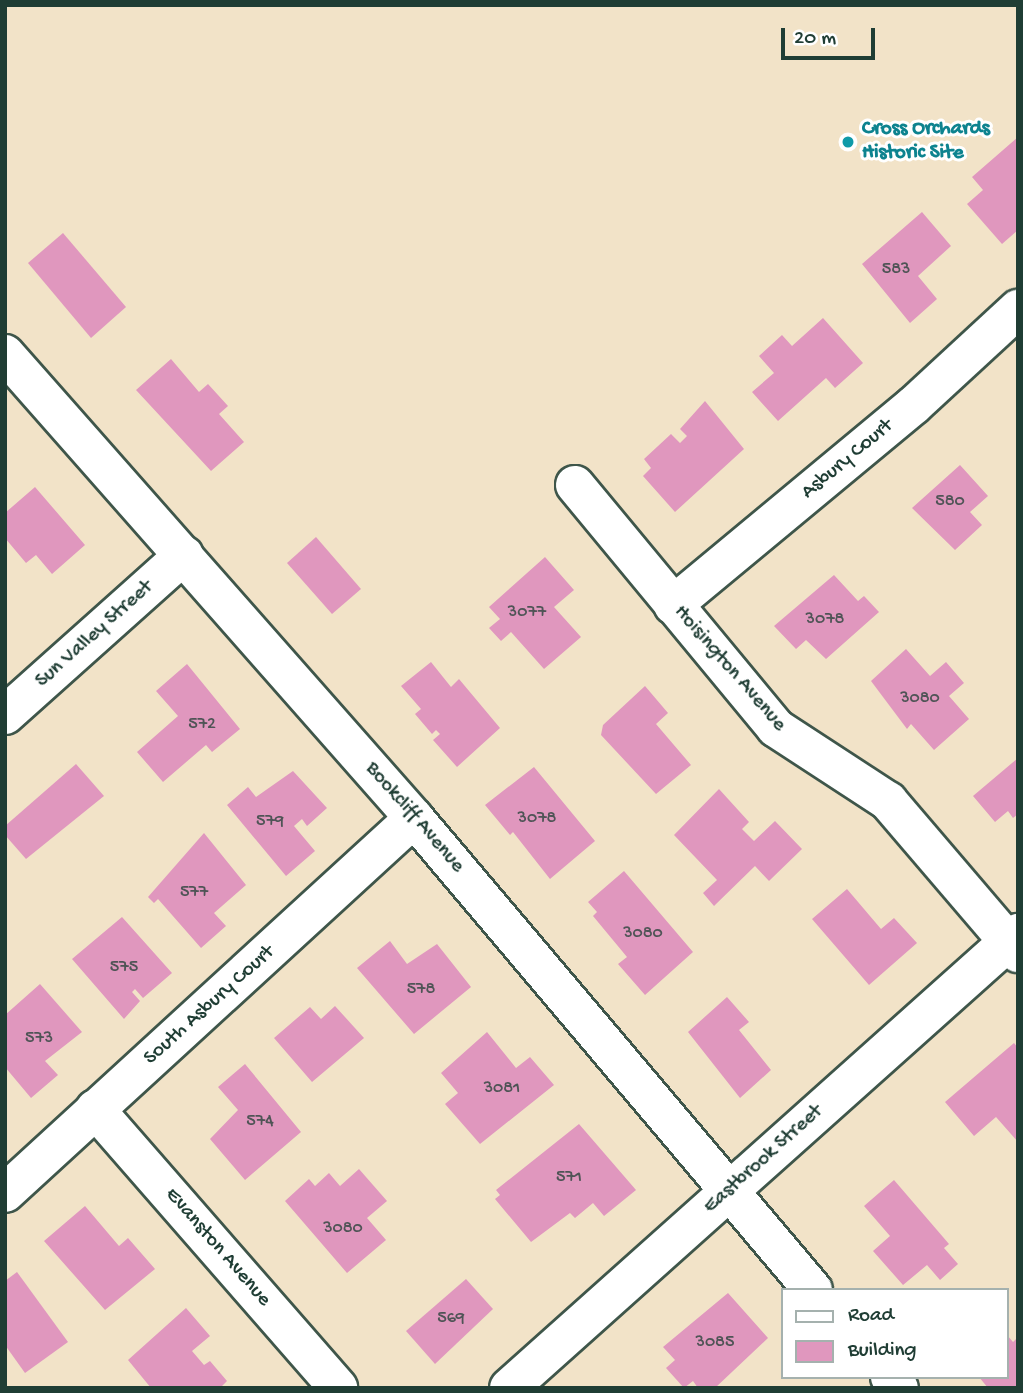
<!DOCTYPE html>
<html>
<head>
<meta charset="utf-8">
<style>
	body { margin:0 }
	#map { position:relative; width:1023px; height:1393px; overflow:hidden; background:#f2e3c8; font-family:"Gochi Hand",sans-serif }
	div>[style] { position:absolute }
	.building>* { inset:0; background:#e097be }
	.roads { filter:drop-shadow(2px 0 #3f564a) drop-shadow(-2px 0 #3f564a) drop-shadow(0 2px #3f564a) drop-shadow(0 -2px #3f564a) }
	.minor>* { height:38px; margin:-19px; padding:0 19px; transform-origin:19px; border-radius:19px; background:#fff }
	.dots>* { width:19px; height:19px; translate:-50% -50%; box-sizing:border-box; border:4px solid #fff; border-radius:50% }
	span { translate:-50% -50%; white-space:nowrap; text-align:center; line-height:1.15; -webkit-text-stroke:6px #fff; paint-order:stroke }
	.number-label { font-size:18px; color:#4f5456 }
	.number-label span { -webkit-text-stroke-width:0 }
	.culture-label { font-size:21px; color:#0d838f; font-weight:700 }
	.left { translate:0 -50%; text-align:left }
	.street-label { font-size:21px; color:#1f3d34 }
	.frame { position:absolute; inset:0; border:7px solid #1f3d34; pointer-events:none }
	.legend { position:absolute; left:781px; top:1288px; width:228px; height:91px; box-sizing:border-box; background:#fff; border:2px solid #a5b1ae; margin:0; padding:9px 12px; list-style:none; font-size:21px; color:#1f3d34 }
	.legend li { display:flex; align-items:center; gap:14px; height:35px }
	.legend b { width:35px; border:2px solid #a5b1ae }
	.scale { position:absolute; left:781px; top:28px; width:94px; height:32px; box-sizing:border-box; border:4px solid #1f3d34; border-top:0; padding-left:9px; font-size:21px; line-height:24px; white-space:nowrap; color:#1f3d34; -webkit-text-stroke:5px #fff; paint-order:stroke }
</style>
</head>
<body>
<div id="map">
	<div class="building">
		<div style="clip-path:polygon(1018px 137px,1018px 230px,1002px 244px,967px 204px,983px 190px,972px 177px)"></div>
		<div style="clip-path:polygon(922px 212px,951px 246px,918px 276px,937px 299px,910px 323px,862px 264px)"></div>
		<div style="clip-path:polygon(63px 233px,126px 307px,91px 338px,28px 263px)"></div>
		<div style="clip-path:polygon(823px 318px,863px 363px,835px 388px,826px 378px,778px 421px,752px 392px,774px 373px,759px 356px,782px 335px,792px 346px)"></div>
		<div style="clip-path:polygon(171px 359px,199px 392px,208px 384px,228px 406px,219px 414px,244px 442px,211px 471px,136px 390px)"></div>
		<div style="clip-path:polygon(705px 401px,744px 449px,675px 512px,643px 476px,651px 468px,644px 459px,671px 434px,680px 443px,687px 436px,680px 429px)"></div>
		<div style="clip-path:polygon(960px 465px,988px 496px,970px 512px,982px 525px,955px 550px,912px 508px)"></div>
		<div style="clip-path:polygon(35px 487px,85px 545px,52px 574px,36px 555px,26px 563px,5px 538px,5px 513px)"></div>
		<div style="clip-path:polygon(316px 537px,361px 589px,332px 614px,287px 563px)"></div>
		<div style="clip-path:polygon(545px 557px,574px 590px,554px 607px,581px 637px,544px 669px,511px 632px,501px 641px,489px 628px,500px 619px,489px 607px)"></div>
		<div style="clip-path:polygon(834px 575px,858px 601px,864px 596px,879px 612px,826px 659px,806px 640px,796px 649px,774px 626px)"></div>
		<div style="clip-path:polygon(906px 649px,930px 676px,946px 662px,964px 683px,949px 696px,969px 719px,934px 750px,911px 724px,907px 729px,871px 681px)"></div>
		<div style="clip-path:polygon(431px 662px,451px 687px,459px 679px,500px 728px,457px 767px,433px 740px,440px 734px,436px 730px,432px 734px,415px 714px,421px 709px,401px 686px)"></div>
		<div style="clip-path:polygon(187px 664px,240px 729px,212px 752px,206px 745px,163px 782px,137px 752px,178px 716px,156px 691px)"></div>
		<div style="clip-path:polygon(645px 686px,668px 713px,656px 724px,691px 765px,656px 794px,601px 735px,603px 725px)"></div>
		<div style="clip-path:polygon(1018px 758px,1018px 814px,1013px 818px,1008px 811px,995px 822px,973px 796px)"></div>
		<div style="clip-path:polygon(76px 764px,104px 796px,26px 859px,5px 835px,5px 826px)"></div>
		<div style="clip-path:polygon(534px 767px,595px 841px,550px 879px,513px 832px,510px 835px,485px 805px)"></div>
		<div style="clip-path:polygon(293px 771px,327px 808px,307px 826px,302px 819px,294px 826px,315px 851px,286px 876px,227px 805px,248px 787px,256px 797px)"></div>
		<div style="clip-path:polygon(719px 789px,749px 822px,742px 829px,754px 841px,775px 821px,802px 849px,769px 881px,755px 866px,714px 906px,703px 893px,717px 880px,674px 835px)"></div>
		<div style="clip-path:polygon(204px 833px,246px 885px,214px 913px,226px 926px,201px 948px,158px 899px,154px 903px,148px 897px)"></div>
		<div style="clip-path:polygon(624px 871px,693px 952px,645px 995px,618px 964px,627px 957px,593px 916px,597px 912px,588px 902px)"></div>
		<div style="clip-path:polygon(847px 889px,881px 929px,894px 918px,917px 943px,869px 985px,812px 919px)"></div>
		<div style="clip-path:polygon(122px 917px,172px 973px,143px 998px,135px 989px,132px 992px,140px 1001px,124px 1019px,72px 959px)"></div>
		<div style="clip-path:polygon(390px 941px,407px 964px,437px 944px,471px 987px,414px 1034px,357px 968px)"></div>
		<div style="clip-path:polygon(40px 984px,82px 1032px,45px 1061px,58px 1075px,31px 1098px,5px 1067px,5px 1015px)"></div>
		<div style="clip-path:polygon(727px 997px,749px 1022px,739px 1030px,771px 1070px,740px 1098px,688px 1032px)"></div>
		<div style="clip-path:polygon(335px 1006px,364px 1038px,312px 1082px,274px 1038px,310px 1007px,321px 1019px)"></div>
		<div style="clip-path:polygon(487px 1032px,516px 1068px,530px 1057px,554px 1085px,480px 1144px,445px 1104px,458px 1093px,441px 1073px)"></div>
		<div style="clip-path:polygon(1014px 1043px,1018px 1048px,1018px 1142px,996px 1117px,974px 1136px,945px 1102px)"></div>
		<div style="clip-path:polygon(245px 1064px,301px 1132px,245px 1180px,210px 1139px,238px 1110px,218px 1087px)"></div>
		<div style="clip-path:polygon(579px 1124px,636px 1190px,604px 1216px,593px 1203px,575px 1218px,570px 1213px,531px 1242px,495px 1199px,500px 1195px,496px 1190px)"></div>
		<div style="clip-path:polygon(359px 1169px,387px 1201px,367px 1218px,386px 1240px,347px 1273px,285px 1201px,309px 1179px,315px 1186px,329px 1173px,340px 1186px)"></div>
		<div style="clip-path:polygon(894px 1180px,949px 1244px,944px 1248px,958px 1264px,940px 1280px,927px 1265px,903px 1285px,873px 1251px,890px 1236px,864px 1206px)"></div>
		<div style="clip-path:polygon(85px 1206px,119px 1246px,128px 1238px,155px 1269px,105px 1310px,44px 1241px)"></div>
		<div style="clip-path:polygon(17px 1272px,68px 1342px,25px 1373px,5px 1345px,5px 1281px)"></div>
		<div style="clip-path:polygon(466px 1279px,493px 1309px,435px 1364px,406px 1331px)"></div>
		<div style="clip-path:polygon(728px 1293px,768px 1338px,715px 1388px,698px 1388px,693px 1381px,684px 1388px,666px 1368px,675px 1360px,663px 1347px)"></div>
		<div style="clip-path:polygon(186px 1308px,210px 1336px,192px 1351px,204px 1365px,210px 1361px,227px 1381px,220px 1388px,151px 1388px,128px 1360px)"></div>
		<div style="clip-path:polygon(1007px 1335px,1013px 1342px,1018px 1337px,1018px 1388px,988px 1388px,979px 1377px,1007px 1377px)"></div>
	</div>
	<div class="roads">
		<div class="minor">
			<div style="left:5px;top:354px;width:619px;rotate:48.6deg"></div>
			<div style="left:414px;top:818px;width:618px;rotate:49.79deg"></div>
			<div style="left:575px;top:485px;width:315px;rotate:50.4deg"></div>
			<div style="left:776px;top:728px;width:134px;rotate:33.1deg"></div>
			<div style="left:888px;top:801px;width:200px;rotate:49.5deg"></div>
			<div style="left:673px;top:605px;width:313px;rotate:-39.7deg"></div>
			<div style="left:914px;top:405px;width:142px;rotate:-42.7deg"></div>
			<div style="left:5px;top:715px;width:240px;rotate:-41.8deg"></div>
			<div style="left:95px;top:1109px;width:370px;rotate:48.9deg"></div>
			<div style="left:5px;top:1193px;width:555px;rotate:-42.52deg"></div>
			<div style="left:890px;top:1377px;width:14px;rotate:51deg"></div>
			<div style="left:509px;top:1388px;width:683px;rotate:-41.79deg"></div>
		</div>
	</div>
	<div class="dots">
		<div style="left:848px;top:142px;background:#0f9aa8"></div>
	</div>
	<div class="number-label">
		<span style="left:896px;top:270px">583</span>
		<span style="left:950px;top:502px">580</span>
		<span style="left:527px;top:613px">3077</span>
		<span style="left:825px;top:620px">3078</span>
		<span style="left:920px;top:699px">3080</span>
		<span style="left:202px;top:725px">572</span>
		<span style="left:537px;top:819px">3078</span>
		<span style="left:270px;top:822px">579</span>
		<span style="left:194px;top:893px">577</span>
		<span style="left:643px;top:934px">3080</span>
		<span style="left:124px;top:968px">575</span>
		<span style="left:421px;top:990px">578</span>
		<span style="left:39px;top:1039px">573</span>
		<span style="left:502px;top:1089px">3081</span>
		<span style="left:260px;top:1122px">574</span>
		<span style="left:569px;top:1178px">571</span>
		<span style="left:343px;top:1229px">3080</span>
		<span style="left:451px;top:1319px">569</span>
		<span style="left:715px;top:1343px">3085</span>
	</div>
	<div class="culture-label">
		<span class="left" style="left:862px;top:142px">Cross Orchards<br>Historic Site</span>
	</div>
	<div class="street-label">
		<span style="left:848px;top:460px;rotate:-40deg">Asbury Court</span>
		<span style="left:95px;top:635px;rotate:-42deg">Sun Valley Street</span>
		<span style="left:729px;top:669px;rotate:49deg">Hoisington Avenue</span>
		<span style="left:414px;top:818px;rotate:49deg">Bookcliff Avenue</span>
		<span style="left:210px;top:1006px;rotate:-42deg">South Asbury Court</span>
		<span style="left:764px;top:1160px;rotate:-42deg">Eastbrook Street</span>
		<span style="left:217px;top:1248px;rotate:49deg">Evanston Avenue</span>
	</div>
	<div class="frame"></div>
	<ul class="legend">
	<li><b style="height:9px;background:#fff"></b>Road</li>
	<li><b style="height:19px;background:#e097be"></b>Building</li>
	</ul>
	<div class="scale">20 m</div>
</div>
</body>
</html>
